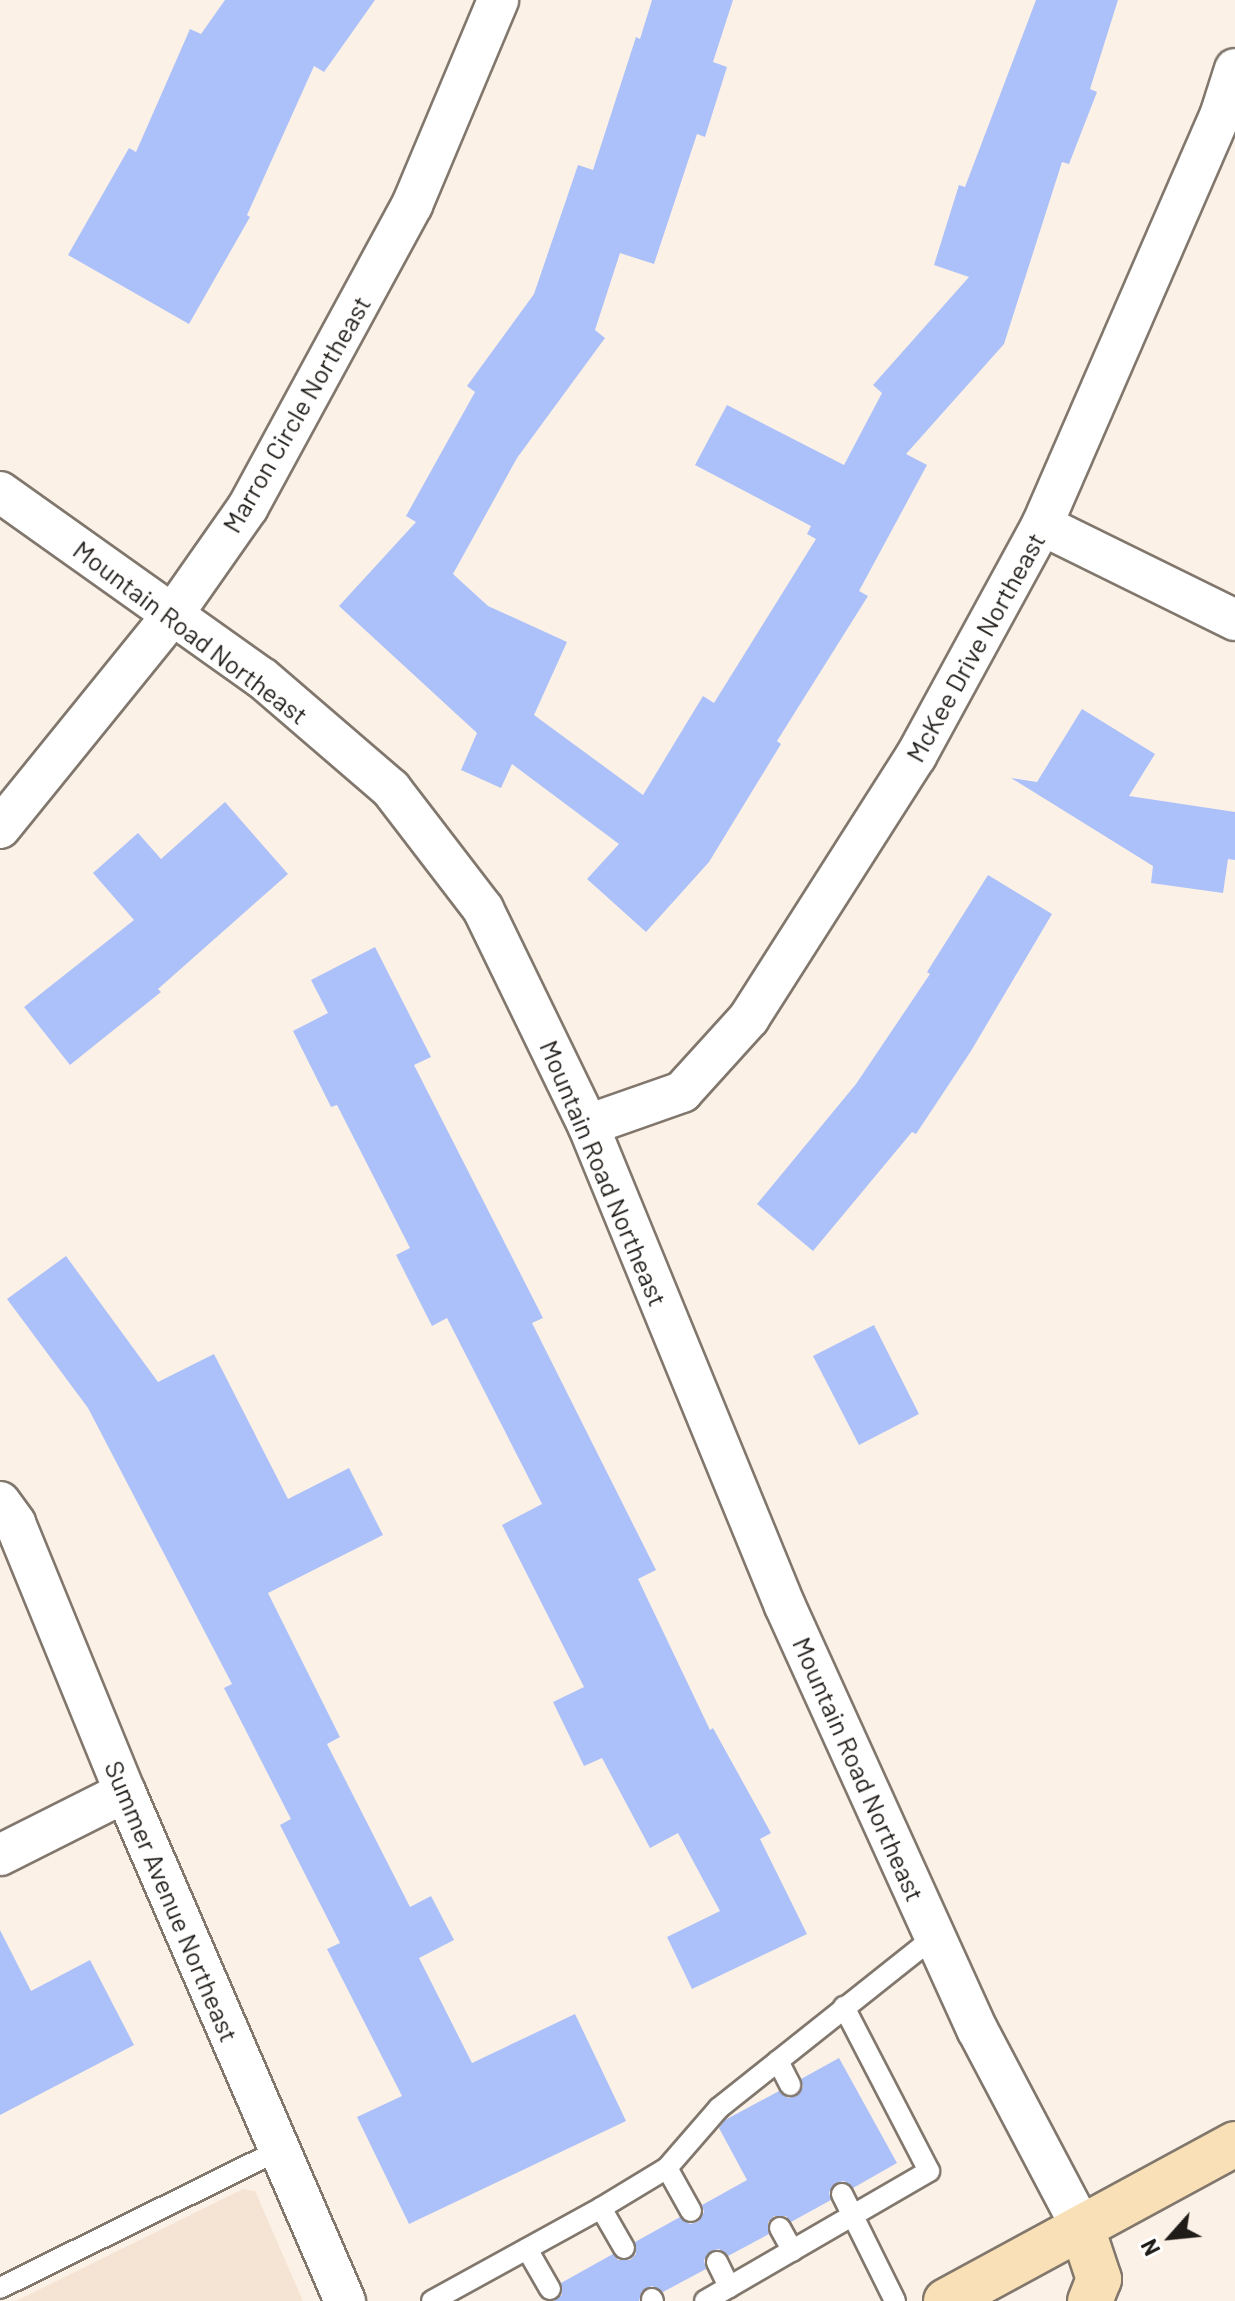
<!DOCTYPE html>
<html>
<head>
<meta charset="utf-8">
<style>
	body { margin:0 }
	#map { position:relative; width:1235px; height:2301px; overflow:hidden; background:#fcf1e6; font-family:Barlow,sans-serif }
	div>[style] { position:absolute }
	.built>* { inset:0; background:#f5e4d3 }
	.building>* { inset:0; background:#acc1f9 }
	.roads { filter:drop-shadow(2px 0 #81776d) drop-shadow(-2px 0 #81776d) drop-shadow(0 2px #81776d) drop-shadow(0 -2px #81776d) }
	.lane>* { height:20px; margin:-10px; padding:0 10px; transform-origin:10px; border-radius:10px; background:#fff }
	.street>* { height:40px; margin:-20px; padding:0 20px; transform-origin:20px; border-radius:20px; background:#fff }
	.secondary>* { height:44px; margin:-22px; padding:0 22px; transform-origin:22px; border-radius:22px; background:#fae0b6 }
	span { translate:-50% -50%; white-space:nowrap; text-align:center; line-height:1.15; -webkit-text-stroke:8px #fff; paint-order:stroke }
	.street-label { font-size:26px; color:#201c18 }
	.north { position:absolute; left:1131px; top:2197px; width:80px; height:80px; -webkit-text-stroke:6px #fff; paint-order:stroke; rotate:243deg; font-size:22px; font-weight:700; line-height:32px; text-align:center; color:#201c18 }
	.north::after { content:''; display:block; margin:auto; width:28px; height:36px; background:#201c18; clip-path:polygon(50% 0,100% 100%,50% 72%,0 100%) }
</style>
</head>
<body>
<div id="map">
	<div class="built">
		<div style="clip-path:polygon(243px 2189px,255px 2191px,303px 2301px,16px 2301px)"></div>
	</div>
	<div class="building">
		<div style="clip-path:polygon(225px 0,375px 0,324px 72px,314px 66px,247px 215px,250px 217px,189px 324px,68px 255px,129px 148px,136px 152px,190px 29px,201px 34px)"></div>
		<div style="clip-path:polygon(652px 0,733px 0,713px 62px,727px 67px,705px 137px,697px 134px,654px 264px,620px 253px,595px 330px,605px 338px,517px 458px,453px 574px,488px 606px,567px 642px,534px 715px,643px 795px,703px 696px,714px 703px,816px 539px,807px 534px,811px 526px,695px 465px,727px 405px,844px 465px,882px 393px,873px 385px,969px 277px,934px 265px,959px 185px,965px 187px,1036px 0,1118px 0,1090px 89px,1097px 92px,1069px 164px,1062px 162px,1004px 344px,906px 454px,927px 465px,859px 591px,868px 596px,777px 741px,781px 744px,709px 862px,646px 932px,587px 879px,619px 844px,512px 764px,501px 788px,461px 770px,477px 733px,339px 606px,416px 522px,406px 516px,475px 392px,467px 386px,534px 294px,578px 165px,593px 170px,636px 37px,640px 39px)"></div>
		<div style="clip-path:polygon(1082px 709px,1155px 754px,1129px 796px,1235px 812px,1235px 860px,1228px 859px,1223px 893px,1151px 883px,1153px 866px,1011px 778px,1037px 782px)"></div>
		<div style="clip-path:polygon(225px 802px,288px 874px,158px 989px,161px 992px,70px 1065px,24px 1007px,134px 920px,93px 873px,138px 833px,161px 859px)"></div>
		<div style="clip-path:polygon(988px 875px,1052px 914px,971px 1051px,916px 1134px,912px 1132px,813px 1251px,757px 1204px,856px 1084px,930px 974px,927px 972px)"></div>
		<div style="clip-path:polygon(375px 947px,431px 1057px,414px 1065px,543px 1318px,532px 1323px,656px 1570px,638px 1579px,710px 1730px,713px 1728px,771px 1833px,760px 1839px,807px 1934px,692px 1989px,667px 1937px,720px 1911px,678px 1833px,650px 1848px,602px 1758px,584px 1766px,553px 1702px,584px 1687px,502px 1525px,542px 1504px,447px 1318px,432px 1326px,396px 1255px,410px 1248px,337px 1105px,331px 1107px,293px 1031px,328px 1013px,311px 980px)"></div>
		<div style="clip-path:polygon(66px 1256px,158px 1382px,214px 1354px,288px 1499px,349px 1468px,383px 1535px,268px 1593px,340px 1737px,327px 1744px,410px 1907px,431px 1896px,454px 1940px,419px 1958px,472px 2063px,575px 2014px,626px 2121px,409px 2224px,357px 2117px,402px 2096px,327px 1949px,340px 1943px,280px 1825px,291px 1819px,224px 1688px,232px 1684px,88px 1408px,7px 1299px)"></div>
		<div style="clip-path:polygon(874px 1325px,919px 1414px,859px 1445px,813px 1356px)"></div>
		<div style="clip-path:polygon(0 1930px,31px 1991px,90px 1960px,134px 2045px,0 2115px)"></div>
		<div style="clip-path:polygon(839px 2058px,897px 2163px,853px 2188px,844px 2181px,836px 2183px,829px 2192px,831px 2200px,791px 2222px,786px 2216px,774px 2216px,768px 2222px,769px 2234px,728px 2256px,719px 2249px,711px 2251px,704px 2260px,706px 2269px,663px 2292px,652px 2286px,642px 2291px,639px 2301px,554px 2301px,562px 2295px,561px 2283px,613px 2254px,618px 2260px,630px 2260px,636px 2254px,635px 2242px,680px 2217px,690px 2224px,698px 2222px,704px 2212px,702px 2205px,747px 2180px,719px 2128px,725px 2120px,779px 2091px,788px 2098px,796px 2096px,803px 2087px,801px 2079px)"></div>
	</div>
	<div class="roads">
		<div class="lane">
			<div style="left:778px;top:2061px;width:27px;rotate:63deg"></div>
			<div style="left:667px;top:2168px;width:49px;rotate:60.8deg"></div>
			<div style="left:842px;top:2194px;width:119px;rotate:63.6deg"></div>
			<div style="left:601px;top:2208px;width:46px;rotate:60.1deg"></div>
			<div style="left:780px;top:2228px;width:26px;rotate:61deg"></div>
			<div style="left:527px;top:2249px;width:46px;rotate:60.1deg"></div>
			<div style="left:717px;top:2262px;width:28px;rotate:64deg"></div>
			<div style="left:0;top:2288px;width:311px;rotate:-26.3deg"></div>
			<div style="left:652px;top:2299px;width:2px;rotate:63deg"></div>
			<div style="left:432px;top:2301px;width:193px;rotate:-28.8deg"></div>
			<div style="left:601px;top:2208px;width:77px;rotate:-31.2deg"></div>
			<div style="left:667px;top:2168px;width:79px;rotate:-49.1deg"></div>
			<div style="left:719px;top:2108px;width:276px;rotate:-38.5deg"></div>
			<div style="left:705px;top:2301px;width:259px;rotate:-30.1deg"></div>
			<div style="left:929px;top:2171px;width:185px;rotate:-117.4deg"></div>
		</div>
		<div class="street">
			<div style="left:0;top:492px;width:321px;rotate:35.4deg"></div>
			<div style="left:262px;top:678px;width:170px;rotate:40.7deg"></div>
			<div style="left:391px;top:789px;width:151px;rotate:52.5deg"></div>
			<div style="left:483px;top:909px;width:240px;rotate:64.1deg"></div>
			<div style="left:588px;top:1125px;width:520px;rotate:67.73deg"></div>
			<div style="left:785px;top:1606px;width:465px;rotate:65.6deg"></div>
			<div style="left:977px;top:2029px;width:225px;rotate:62.2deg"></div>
			<div style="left:1042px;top:525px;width:215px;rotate:26.2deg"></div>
			<div style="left:0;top:828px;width:275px;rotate:-51deg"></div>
			<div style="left:173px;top:614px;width:131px;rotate:-55deg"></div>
			<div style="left:248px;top:507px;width:344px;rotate:-61.5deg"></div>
			<div style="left:412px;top:205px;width:222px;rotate:-67.2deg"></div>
			<div style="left:588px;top:1125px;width:100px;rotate:-19.3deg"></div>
			<div style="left:682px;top:1092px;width:100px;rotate:-47.8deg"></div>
			<div style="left:749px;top:1018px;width:311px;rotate:-57.5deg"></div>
			<div style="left:916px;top:756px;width:263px;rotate:-61.4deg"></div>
			<div style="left:1042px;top:525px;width:449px;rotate:-66.5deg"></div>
			<div style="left:1221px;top:113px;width:46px;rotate:-72.3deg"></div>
			<div style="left:0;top:1502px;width:26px;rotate:54deg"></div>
			<div style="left:15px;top:1523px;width:291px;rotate:67.8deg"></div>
			<div style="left:125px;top:1792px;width:555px;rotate:66.63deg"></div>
			<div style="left:0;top:1855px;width:140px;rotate:-26.7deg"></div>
		</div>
		<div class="secondary">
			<div style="left:1082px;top:2228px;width:54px;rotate:71.6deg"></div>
			<div style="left:1099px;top:2279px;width:24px;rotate:112deg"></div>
			<div style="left:946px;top:2301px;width:329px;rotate:-28.5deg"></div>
		</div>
	</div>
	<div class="street-label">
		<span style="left:296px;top:414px;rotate:-60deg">Marron Circle Northeast</span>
		<span style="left:191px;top:632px;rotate:37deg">Mountain Road Northeast</span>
		<span style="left:975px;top:647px;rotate:-61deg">McKee Drive Northeast</span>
		<span style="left:604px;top:1173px;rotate:67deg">Mountain Road Northeast</span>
		<span style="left:859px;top:1769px;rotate:66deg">Mountain Road Northeast</span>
		<span style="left:172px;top:1901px;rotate:67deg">Summer Avenue Northeast</span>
	</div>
	<div class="north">N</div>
</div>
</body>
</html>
